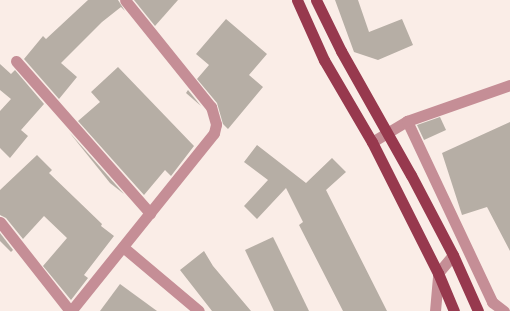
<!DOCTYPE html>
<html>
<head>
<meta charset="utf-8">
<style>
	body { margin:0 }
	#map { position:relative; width:510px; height:311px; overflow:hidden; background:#faede7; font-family:Rubik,sans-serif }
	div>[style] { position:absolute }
	.building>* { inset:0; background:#b6aea5 }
	.minor>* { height:11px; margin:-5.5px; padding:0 5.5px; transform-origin:5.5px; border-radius:5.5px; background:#c58e96 }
	.primary>* { height:11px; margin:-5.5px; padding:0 5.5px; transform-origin:5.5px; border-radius:5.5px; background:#97394e }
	span { translate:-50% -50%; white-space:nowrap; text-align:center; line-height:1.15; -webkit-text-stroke:4px #fff; paint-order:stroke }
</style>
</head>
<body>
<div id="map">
	<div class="building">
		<div style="clip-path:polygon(88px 0,118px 0,125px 11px,121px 7px,102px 22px,61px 63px,77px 77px,59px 99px,24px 59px,43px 36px,46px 39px)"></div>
		<div style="clip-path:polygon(134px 0,178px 0,155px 26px)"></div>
		<div style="clip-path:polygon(335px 0,358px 0,369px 32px,402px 19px,413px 45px,378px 60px,354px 52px)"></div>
		<div style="clip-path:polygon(226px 19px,267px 54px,249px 75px,263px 87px,228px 129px,223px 124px,217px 103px,197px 79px,209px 65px,196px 54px)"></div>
		<div style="clip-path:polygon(0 64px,11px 74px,15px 70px,44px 104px,21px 130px,28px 136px,10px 158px,0 148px,0 111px,11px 99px,0 90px)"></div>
		<div style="clip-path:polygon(118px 67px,194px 146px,171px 176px,165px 170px,144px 195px,78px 121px,100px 102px,91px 92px)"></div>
		<div style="clip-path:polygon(188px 90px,201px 106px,186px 93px)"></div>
		<div style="clip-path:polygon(440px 117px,446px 130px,424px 140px,417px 125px)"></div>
		<div style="clip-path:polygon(510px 122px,510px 251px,487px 207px,462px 215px,442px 153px)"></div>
		<div style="clip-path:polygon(69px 132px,124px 194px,110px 183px)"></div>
		<div style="clip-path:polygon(257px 145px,306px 183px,332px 158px,346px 172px,326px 190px,387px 311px,343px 311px,299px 225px,303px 222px,286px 188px,257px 219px,244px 206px,268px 180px,244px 162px)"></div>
		<div style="clip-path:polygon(37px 155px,52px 170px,49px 173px,102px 224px,101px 226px,114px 236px,84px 275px,88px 278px,71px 300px,43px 266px,67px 238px,44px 216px,23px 239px,6px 218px,0 215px,0 190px)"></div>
		<div style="clip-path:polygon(0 233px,13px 250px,11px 252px,0 241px)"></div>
		<div style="clip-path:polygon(273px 237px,277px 245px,309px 311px,274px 311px,245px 250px)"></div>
		<div style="clip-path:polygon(204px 251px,213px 266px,251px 311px,212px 311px,180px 270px)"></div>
		<div style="clip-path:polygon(120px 284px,157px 311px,100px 311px)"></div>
	</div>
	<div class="minor">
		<div style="left:16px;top:61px;width:203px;rotate:48.6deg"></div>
		<div style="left:407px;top:121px;width:200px;rotate:64.8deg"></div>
		<div style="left:492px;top:302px;width:15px;rotate:37deg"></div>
		<div style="left:372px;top:142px;width:41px;rotate:-31deg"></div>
		<div style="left:407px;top:121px;width:109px;rotate:-19.3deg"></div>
		<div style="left:0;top:222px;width:113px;rotate:51.8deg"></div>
		<div style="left:123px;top:247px;width:99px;rotate:40.1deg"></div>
		<div style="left:71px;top:311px;width:228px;rotate:-51.2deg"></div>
		<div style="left:214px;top:133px;width:9px;rotate:-77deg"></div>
		<div style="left:216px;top:124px;width:18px;rotate:-106deg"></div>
		<div style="left:211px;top:107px;width:137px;rotate:-128.8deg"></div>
		<div style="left:435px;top:311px;width:38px;rotate:-85deg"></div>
		<div style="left:438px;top:273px;width:23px;rotate:-50deg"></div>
	</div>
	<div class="primary">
		<div style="left:297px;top:0;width:66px;rotate:65.8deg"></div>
		<div style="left:324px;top:60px;width:95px;rotate:59.7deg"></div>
		<div style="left:372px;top:142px;width:147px;rotate:63.3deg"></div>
		<div style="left:438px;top:273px;width:41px;rotate:67.2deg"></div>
		<div style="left:316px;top:0;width:57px;rotate:63.9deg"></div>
		<div style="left:341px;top:51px;width:142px;rotate:60.6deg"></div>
		<div style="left:411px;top:175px;width:90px;rotate:62.3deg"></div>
		<div style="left:453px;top:255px;width:61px;rotate:65.9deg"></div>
	</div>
</div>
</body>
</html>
